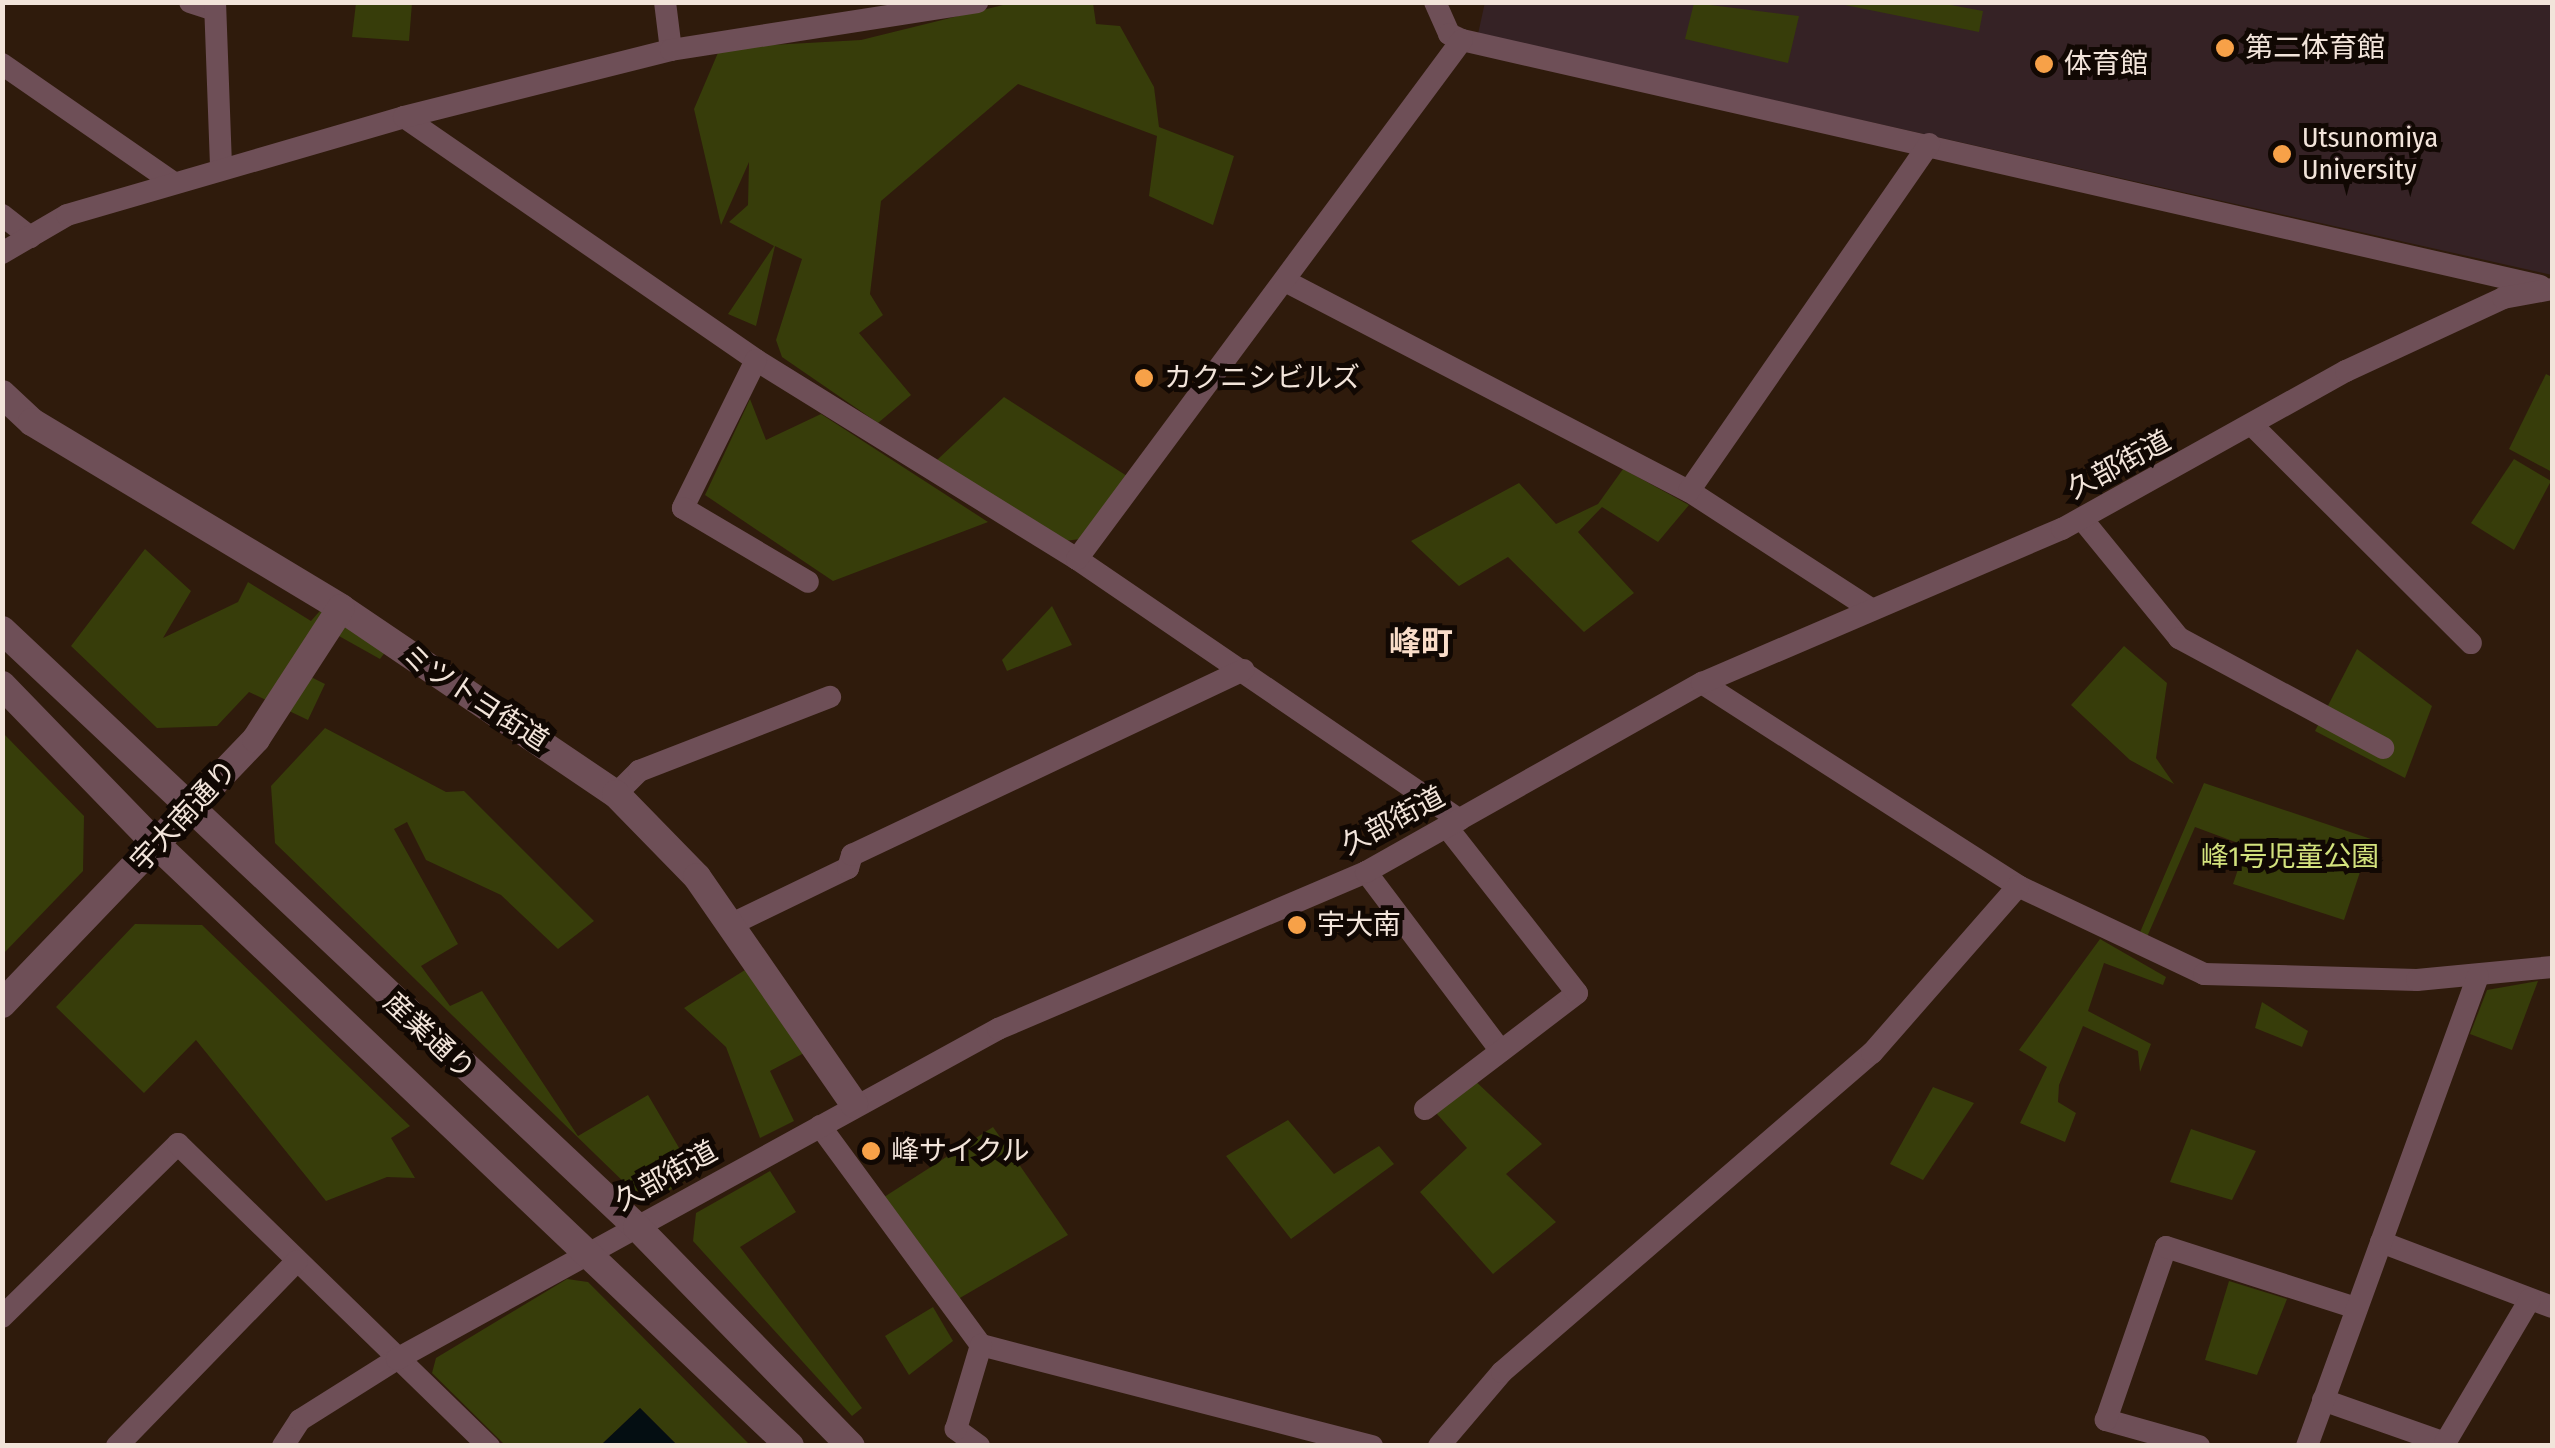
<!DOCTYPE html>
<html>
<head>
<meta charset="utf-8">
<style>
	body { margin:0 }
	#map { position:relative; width:2555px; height:1448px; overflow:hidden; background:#2f1b0c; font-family:"Fira Sans Condensed","Noto Sans JP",sans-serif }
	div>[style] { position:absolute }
	.education>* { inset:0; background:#352225 }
	.green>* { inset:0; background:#373d0a }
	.water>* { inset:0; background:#040e12 }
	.minor>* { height:22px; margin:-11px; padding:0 11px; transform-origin:11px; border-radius:11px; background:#6e4f57 }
	.tertiary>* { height:28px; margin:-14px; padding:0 14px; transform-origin:14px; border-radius:14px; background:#6e4f57 }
	.dots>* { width:28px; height:28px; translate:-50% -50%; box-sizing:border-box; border:5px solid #110803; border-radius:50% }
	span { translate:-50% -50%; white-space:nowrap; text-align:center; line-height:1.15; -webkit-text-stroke:10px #110803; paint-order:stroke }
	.poi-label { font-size:28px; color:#f2e4da }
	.left { translate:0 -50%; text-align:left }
	.street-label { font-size:28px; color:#f2e4da }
	.park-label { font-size:28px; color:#d3e27d }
	.quarter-label { font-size:32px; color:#f9ddc9; font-weight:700 }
	.frame { position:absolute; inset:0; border:5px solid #f2e4da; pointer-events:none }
</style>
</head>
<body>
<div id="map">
	<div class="education">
		<div style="clip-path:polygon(1485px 2px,2552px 3px,2552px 275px,1478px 34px)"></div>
	</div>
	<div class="green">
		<div style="clip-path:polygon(356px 3px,412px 3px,409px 41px,352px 37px)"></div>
		<div style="clip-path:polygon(1011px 3px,1093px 3px,1096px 24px,1120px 26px,1154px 87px,1159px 127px,1234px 156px,1213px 225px,1149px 196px,1157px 136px,1018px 84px,881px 201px,870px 294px,883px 315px,859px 333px,911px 395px,878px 423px,782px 357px,776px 340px,802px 259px,775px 246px,756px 326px,728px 314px,774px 246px,729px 222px,748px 205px,749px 162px,721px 225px,694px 109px,720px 48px,861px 40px)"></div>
		<div style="clip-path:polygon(1694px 3px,1799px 16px,1788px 63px,1685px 39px)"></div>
		<div style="clip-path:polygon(1835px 3px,1940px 3px,1983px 11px,1979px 32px)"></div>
		<div style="clip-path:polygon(2546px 374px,2552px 377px,2552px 472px,2509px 449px)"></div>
		<div style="clip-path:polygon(1004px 397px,1127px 476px,1080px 539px,1065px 541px,937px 460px)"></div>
		<div style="clip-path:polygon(750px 399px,766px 440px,821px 414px,988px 522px,833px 581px,705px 495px)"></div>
		<div style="clip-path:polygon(2514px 459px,2551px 481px,2514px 550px,2471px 523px)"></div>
		<div style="clip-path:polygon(1623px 469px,1689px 505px,1658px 542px,1602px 507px,1578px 532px,1634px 593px,1584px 632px,1508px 557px,1459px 586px,1411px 541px,1519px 483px,1556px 524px,1598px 504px)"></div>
		<div style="clip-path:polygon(145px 549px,191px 591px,163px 638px,238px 602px,248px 582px,311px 621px,333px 596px,398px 635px,380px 659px,330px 631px,295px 669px,325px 684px,308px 720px,249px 692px,217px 726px,157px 728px,71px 646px)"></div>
		<div style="clip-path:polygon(1052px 606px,1072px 645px,1007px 671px,1002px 660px)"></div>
		<div style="clip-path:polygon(2124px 646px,2167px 683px,2156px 758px,2174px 784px,2130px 760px,2071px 705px)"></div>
		<div style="clip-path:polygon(2357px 649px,2432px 706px,2405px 778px,2315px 731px)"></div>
		<div style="clip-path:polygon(325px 728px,446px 792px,464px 791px,594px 921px,558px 949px,501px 895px,426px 860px,407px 822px,394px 829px,458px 944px,421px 966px,450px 1006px,482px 991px,578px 1136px,648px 1095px,695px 1175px,660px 1196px,632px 1190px,275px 843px,271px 786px)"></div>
		<div style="clip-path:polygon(3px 733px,84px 816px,83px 871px,4px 953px)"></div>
		<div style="clip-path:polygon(2204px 783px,2371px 839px,2344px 920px,2233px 884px,2246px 846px,2195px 827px,2143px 946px,2135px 944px)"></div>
		<div style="clip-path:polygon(135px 924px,202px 925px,410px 1126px,391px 1138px,415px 1178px,387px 1177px,326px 1201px,196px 1040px,144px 1093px,56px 1007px)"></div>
		<div style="clip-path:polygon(2100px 939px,2166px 977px,2163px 985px,2104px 963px,2088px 1011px,2151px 1044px,2140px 1072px,2138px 1051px,2083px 1026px,2059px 1085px,2058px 1102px,2076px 1113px,2065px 1142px,2020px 1123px,2047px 1067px,2019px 1050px)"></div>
		<div style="clip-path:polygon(745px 970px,806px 1052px,770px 1071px,794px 1121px,760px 1138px,726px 1047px,684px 1008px)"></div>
		<div style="clip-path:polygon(2538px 981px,2512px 1050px,2470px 1034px,2487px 990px)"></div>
		<div style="clip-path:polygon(2262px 1002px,2308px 1031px,2302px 1047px,2255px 1028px)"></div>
		<div style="clip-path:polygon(1469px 1075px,1542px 1144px,1506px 1174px,1556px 1222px,1493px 1274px,1420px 1192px,1467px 1148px,1430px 1106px)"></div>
		<div style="clip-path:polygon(1933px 1087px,1974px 1103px,1923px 1180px,1890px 1164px)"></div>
		<div style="clip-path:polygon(1288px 1120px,1334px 1174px,1379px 1146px,1394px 1164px,1291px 1239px,1226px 1156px)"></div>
		<div style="clip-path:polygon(993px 1127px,1068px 1235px,953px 1302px,881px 1199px)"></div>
		<div style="clip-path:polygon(2191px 1129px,2256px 1151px,2232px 1200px,2170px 1182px)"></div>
		<div style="clip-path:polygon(770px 1171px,796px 1212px,740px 1247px,862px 1408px,852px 1416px,693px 1241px,696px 1213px)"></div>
		<div style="clip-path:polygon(567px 1279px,588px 1282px,750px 1445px,677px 1445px,640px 1408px,601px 1445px,505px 1445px,432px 1373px,436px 1358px)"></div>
		<div style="clip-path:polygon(2229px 1281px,2287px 1299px,2257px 1375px,2205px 1360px)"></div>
		<div style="clip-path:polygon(933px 1307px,953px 1341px,909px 1375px,885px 1336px)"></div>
	</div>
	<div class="water">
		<div style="clip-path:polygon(640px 1408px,677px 1445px,601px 1445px)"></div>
	</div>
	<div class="minor">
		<div style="left:190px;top:2px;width:26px;rotate:18deg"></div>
		<div style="left:215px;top:2px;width:167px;rotate:87.9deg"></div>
		<div style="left:665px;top:2px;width:48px;rotate:82.9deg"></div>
		<div style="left:1435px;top:2px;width:35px;rotate:66deg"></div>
		<div style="left:1449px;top:34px;width:14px;rotate:25deg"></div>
		<div style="left:1462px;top:40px;width:1106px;rotate:12.85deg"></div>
		<div style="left:2px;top:64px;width:209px;rotate:34.7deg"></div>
		<div style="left:404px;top:117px;width:428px;rotate:34.6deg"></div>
		<div style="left:756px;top:360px;width:378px;rotate:31.8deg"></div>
		<div style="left:1077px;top:559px;width:463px;rotate:34.3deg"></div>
		<div style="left:2px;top:215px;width:36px;rotate:38deg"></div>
		<div style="left:2px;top:253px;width:75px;rotate:-30.3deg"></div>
		<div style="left:67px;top:215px;width:351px;rotate:-16.2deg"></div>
		<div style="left:404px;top:117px;width:275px;rotate:-14.1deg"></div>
		<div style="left:671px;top:50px;width:310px;rotate:-8.9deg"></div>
		<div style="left:1287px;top:282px;width:453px;rotate:27.5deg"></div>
		<div style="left:1689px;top:491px;width:215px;rotate:33deg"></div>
		<div style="left:756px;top:360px;width:165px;rotate:116.3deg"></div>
		<div style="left:683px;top:508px;width:145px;rotate:30.6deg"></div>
		<div style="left:2252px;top:425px;width:309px;rotate:44.9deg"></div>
		<div style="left:1689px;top:491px;width:422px;rotate:-55.3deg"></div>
		<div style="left:2082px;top:519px;width:154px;rotate:50.8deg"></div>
		<div style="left:2179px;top:638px;width:232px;rotate:28.3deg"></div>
		<div style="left:1077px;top:559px;width:646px;rotate:-53.43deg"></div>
		<div style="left:1702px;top:683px;width:376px;rotate:32.7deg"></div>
		<div style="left:2018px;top:886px;width:206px;rotate:25.3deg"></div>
		<div style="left:2204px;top:974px;width:213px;rotate:1.6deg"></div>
		<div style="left:2417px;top:980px;width:136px;rotate:-5.5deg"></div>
		<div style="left:616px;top:794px;width:33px;rotate:-45deg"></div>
		<div style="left:639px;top:771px;width:205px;rotate:-21.2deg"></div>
		<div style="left:1366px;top:872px;width:224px;rotate:53deg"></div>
		<div style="left:732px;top:924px;width:129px;rotate:-25.8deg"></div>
		<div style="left:848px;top:868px;width:14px;rotate:-73deg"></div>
		<div style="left:852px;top:855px;width:433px;rotate:-25.3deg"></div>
		<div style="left:1425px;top:1109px;width:191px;rotate:-37.3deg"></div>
		<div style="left:1577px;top:993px;width:211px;rotate:-128.1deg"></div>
		<div style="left:820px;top:1126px;width:272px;rotate:53.7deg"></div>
		<div style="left:981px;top:1345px;width:404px;rotate:14.5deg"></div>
		<div style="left:2381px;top:1242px;width:183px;rotate:20.8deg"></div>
		<div style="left:2px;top:1317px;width:247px;rotate:-44.5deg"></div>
		<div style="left:178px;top:1144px;width:434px;rotate:44.2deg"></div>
		<div style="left:2323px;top:1400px;width:129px;rotate:19.4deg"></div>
		<div style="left:2445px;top:1443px;width:167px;rotate:-59.4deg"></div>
		<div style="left:117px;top:1446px;width:258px;rotate:-45.8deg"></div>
		<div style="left:283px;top:1446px;width:31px;rotate:-57deg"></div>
		<div style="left:300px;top:1420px;width:115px;rotate:-32.2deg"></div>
		<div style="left:397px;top:1359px;width:686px;rotate:-28.77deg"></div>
		<div style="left:998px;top:1029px;width:400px;rotate:-23.1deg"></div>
		<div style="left:1366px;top:872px;width:386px;rotate:-29.4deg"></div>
		<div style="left:1702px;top:683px;width:392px;rotate:-23.2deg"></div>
		<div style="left:2062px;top:529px;width:325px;rotate:-29.1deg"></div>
		<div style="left:2346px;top:371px;width:173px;rotate:-24.9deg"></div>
		<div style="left:2503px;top:298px;width:50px;rotate:-10.4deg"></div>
		<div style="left:979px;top:1446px;width:29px;rotate:-144deg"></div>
		<div style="left:956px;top:1429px;width:88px;rotate:-73.4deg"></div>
		<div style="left:1439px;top:1446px;width:97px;rotate:-49.6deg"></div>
		<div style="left:1502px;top:1372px;width:489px;rotate:-40.8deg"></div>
		<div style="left:1872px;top:1053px;width:222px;rotate:-48.8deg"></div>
		<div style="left:2199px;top:1446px;width:97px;rotate:-164.4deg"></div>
		<div style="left:2106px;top:1420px;width:183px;rotate:-70.9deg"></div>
		<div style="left:2166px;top:1247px;width:200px;rotate:17.8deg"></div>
		<div style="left:2307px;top:1446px;width:500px;rotate:-70.01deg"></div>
	</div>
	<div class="tertiary">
		<div style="left:2px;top:394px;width:41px;rotate:43deg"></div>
		<div style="left:32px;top:422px;width:361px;rotate:31deg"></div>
		<div style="left:341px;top:608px;width:332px;rotate:34.1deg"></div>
		<div style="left:616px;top:794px;width:116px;rotate:45.7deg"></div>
		<div style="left:697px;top:877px;width:276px;rotate:55.3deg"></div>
		<div style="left:2px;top:630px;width:872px;rotate:43.23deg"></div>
		<div style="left:637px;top:1227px;width:306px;rotate:45.7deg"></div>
		<div style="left:2px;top:685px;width:226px;rotate:45.9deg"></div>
		<div style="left:159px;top:847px;width:870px;rotate:43.51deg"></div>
		<div style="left:2px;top:1004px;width:367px;rotate:-46.2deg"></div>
		<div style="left:256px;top:739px;width:156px;rotate:-57deg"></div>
	</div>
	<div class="dots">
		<div style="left:2225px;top:48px;background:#f7a148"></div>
		<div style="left:2044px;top:64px;background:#f7a148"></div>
		<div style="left:2282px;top:154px;background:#f7a148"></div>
		<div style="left:1144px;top:378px;background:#f7a148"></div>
		<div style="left:1297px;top:925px;background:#f7a148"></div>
		<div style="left:871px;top:1151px;background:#f7a148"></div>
	</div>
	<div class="poi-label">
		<span class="left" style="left:2245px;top:48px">第二体育館</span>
		<span class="left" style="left:2064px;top:64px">体育館</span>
		<span class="left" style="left:2302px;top:154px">Utsunomiya<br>University</span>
		<span class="left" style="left:1164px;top:378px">カクニシビルズ</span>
		<span class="left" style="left:1317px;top:925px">宇大南</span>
		<span class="left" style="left:891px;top:1151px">峰サイクル</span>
	</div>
	<div class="street-label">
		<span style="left:2119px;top:465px;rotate:-28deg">久部街道</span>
		<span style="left:475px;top:698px;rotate:33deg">ミツトヨ街道</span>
		<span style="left:184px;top:816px;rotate:-47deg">宇大南通り</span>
		<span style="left:1393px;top:821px;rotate:-28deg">久部街道</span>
		<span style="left:429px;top:1036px;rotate:43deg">産業通り</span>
		<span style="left:666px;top:1176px;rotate:-29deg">久部街道</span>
	</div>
	<div class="park-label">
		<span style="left:2290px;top:857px">峰1号児童公園</span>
	</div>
	<div class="quarter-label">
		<span style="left:1421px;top:643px">峰町</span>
	</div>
	<div class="frame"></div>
</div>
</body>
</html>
